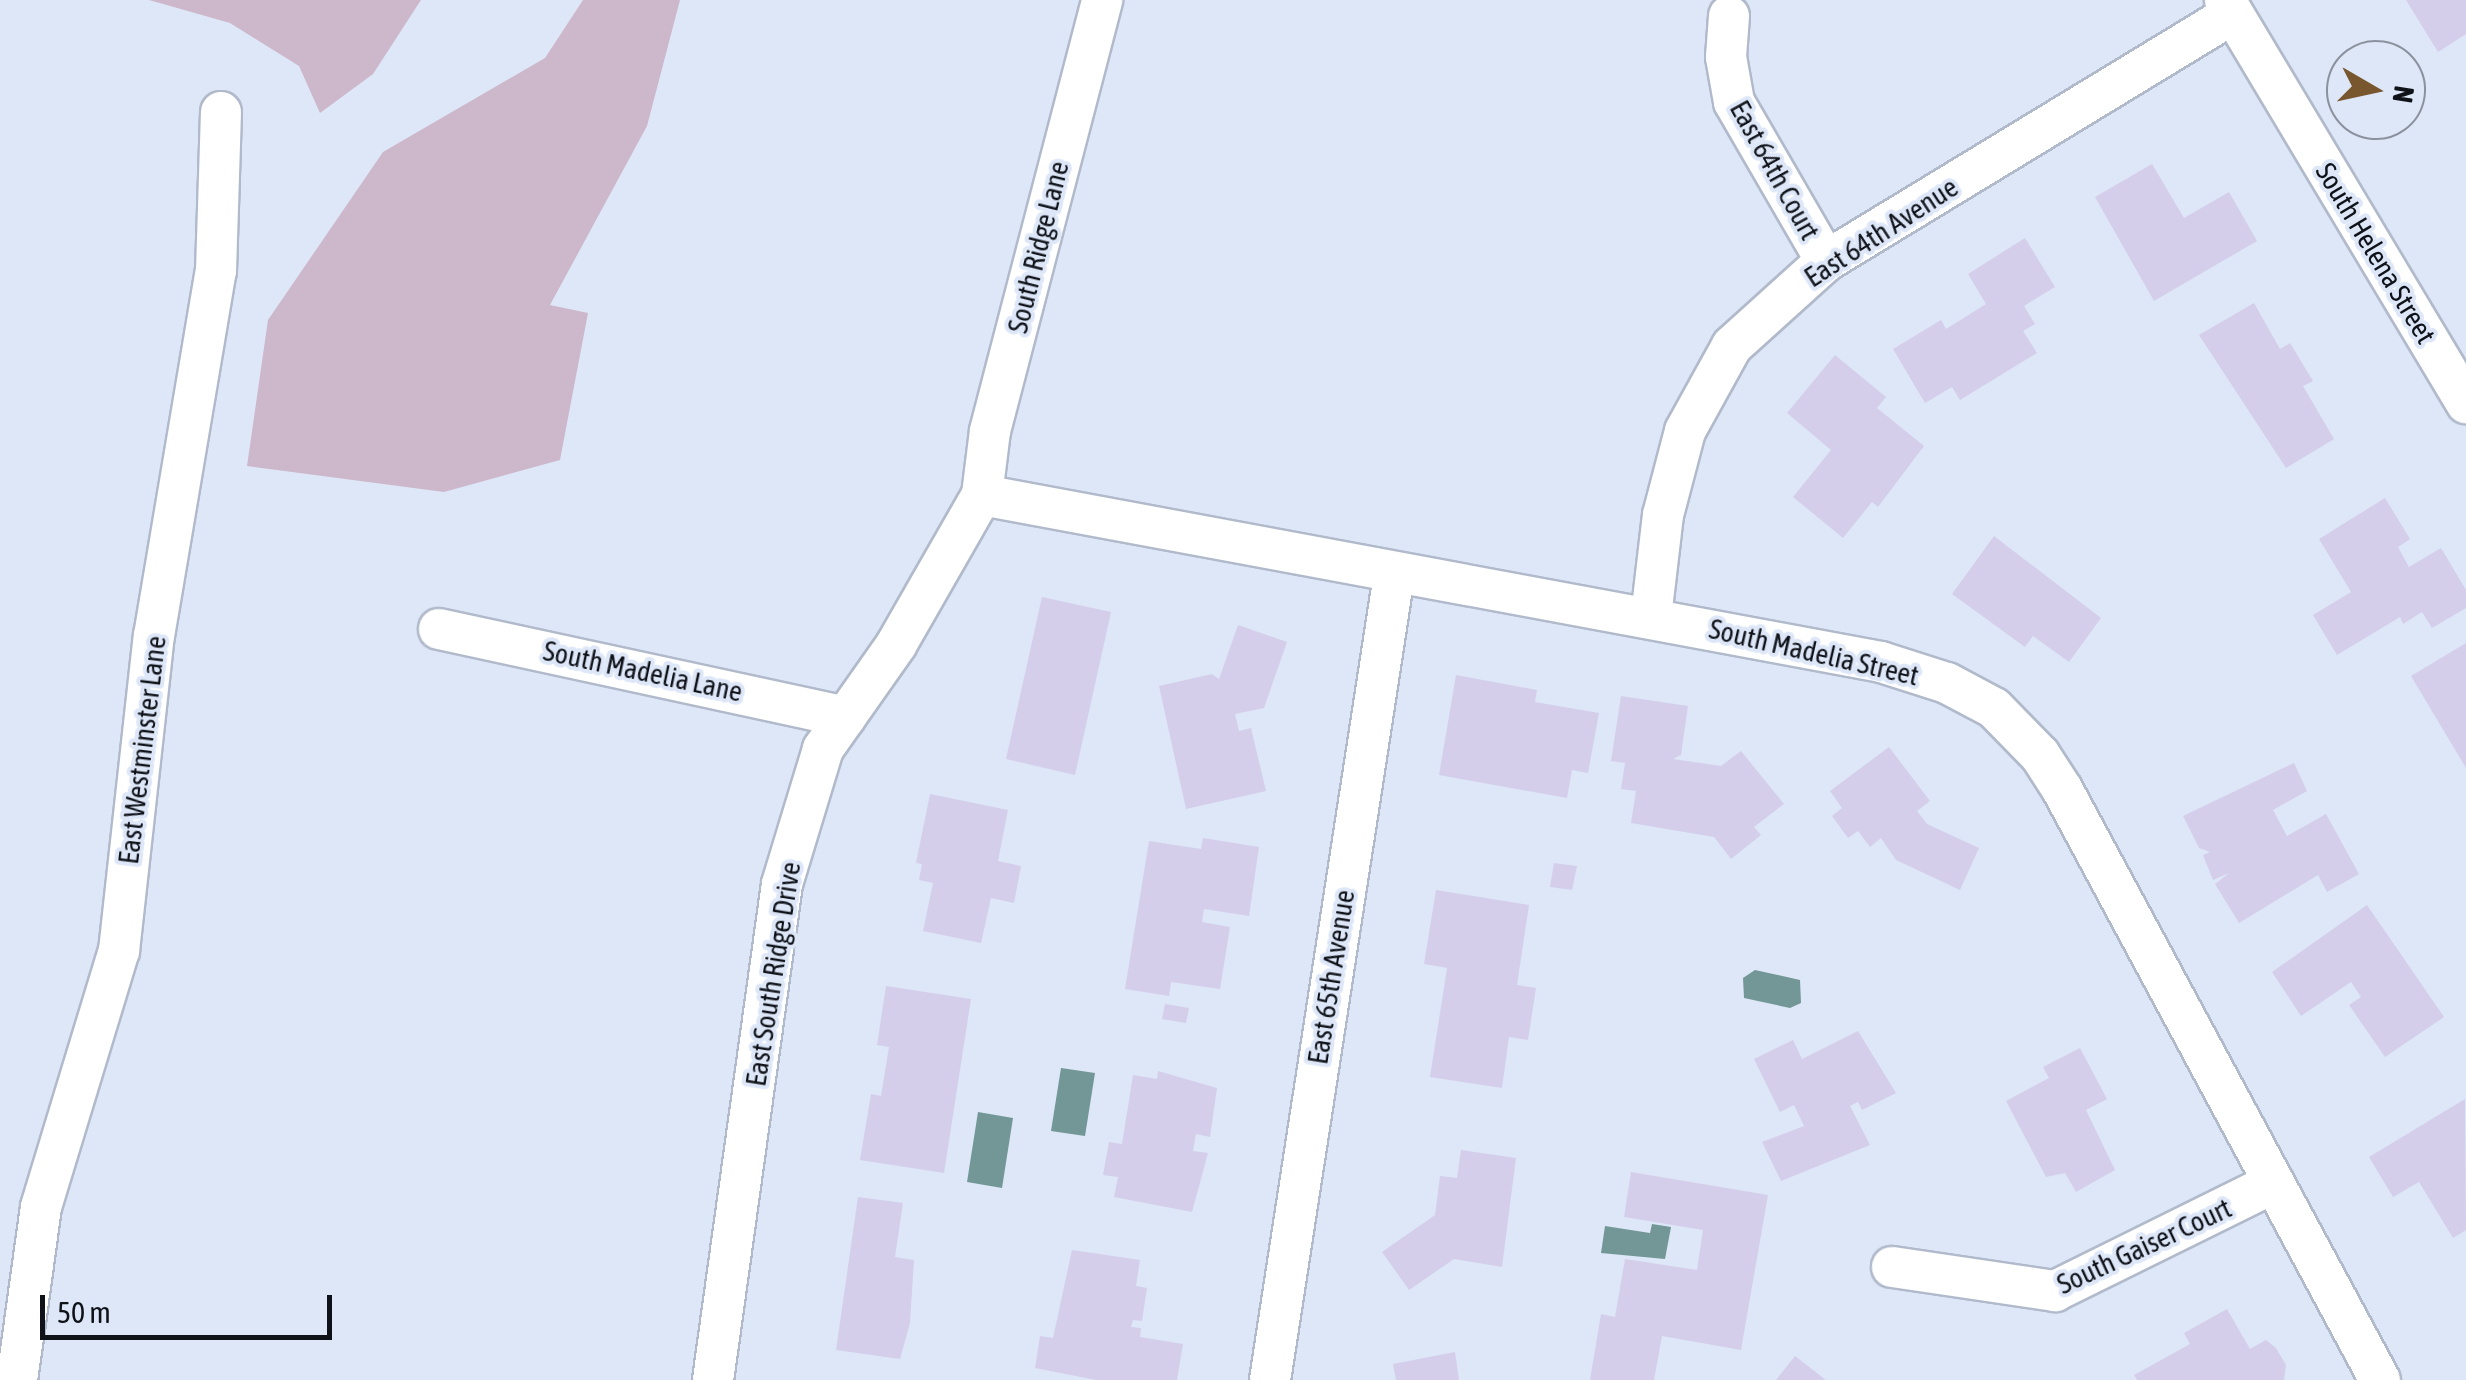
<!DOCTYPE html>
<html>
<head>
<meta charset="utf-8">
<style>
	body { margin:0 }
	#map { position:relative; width:2466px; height:1380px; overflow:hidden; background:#dde7f8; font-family:"Asap Condensed",sans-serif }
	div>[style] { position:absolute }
	.green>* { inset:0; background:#cdb7ca }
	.water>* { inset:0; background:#729796 }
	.building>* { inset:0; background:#d4ceeb }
	.roads { filter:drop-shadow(2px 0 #b1bacb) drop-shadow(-2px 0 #b1bacb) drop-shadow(0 2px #b1bacb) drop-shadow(0 -2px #b1bacb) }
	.minor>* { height:40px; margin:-20px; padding:0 20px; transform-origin:20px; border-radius:20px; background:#fff }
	span { translate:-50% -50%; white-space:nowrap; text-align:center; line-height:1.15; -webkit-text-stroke:8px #dde7f8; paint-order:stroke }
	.street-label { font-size:28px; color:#0f1218 }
	.north { position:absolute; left:2326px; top:40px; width:100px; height:100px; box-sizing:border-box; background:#dde7f8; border:2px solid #8b929e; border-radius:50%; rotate:99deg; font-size:28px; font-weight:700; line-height:40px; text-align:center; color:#0f1218 }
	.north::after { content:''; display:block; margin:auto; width:35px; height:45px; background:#78572e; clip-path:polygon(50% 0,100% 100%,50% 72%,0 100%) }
	.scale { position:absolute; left:40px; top:1295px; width:292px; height:45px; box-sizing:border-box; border:5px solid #0f1218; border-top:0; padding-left:12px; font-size:30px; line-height:35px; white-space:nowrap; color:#0f1218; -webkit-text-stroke:8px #dde7f8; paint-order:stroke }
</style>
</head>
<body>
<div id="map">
	<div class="green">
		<div style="clip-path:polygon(149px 0,421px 0,373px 74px,320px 113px,299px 66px,230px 23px)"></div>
		<div style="clip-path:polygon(583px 0,680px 0,647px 126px,550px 305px,588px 313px,560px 460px,444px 492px,247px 466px,268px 320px,383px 152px,545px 58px)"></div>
	</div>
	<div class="water">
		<div style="clip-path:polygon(1755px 970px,1800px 980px,1801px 1003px,1790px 1008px,1744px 998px,1743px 978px)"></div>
		<div style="clip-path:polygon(1061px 1068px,1095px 1073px,1085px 1136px,1051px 1131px)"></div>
		<div style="clip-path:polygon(978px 1112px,1013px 1118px,1002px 1188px,967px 1182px)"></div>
		<div style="clip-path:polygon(1652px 1224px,1671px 1227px,1665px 1259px,1601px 1253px,1605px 1226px,1650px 1233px)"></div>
	</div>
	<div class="building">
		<div style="clip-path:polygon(2406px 0,2466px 0,2466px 34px,2438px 52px)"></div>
		<div style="clip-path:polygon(2152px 164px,2184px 218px,2229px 192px,2257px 241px,2154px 301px,2095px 197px)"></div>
		<div style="clip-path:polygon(2025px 238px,2055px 287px,2024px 306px,2035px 324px,2023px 331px,2037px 353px,1960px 400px,1952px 387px,1925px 403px,1893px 349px,1941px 320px,1946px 329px,1986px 304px,1968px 274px)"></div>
		<div style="clip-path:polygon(2254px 303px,2280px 349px,2290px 343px,2313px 381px,2303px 386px,2334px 439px,2286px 468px,2199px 335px)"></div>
		<div style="clip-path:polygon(1835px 355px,1886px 397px,1877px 408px,1924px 446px,1878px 507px,1872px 502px,1843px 538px,1793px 497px,1831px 450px,1787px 413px)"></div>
		<div style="clip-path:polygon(2385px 498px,2410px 539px,2398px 547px,2409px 567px,2441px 548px,2466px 590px,2466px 608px,2432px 628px,2422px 612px,2403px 624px,2400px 617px,2337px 655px,2313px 615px,2351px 592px,2319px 539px)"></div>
		<div style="clip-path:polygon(1994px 536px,2101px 618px,2069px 662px,2033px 636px,2025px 647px,1952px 594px)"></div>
		<div style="clip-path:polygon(1042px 597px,1111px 612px,1075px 775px,1006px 759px)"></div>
		<div style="clip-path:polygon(1238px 625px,1287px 642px,1264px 708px,1235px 714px,1239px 731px,1251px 728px,1266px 791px,1186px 809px,1159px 686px,1212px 674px,1219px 679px)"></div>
		<div style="clip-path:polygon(2466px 643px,2466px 768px,2411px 676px)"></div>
		<div style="clip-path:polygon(1456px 675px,1537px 690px,1535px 702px,1599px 713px,1588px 773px,1572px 770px,1567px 798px,1439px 775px)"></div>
		<div style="clip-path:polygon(1621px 696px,1688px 706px,1681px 755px,1673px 759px,1721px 766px,1741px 751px,1784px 804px,1754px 827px,1761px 835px,1731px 859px,1714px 837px,1631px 823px,1636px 791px,1621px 789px,1625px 763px,1611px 761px)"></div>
		<div style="clip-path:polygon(1889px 747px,1930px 801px,1917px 811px,1927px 824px,1979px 848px,1960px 890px,1896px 860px,1881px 838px,1870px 847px,1858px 831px,1848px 838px,1832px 816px,1842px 808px,1830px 791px)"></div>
		<div style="clip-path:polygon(2294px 763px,2307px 791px,2273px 810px,2287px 836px,2326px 814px,2359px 874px,2327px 892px,2318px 875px,2239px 923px,2215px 884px,2229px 873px,2213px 880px,2203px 855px,2210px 852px,2199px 848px,2183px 816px)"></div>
		<div style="clip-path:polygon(930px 794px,1008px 810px,998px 861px,1021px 866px,1014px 903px,991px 898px,981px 943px,923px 931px,933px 883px,919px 880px,922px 864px,916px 863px)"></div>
		<div style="clip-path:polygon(1203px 838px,1259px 847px,1249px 916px,1204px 909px,1202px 922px,1230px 927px,1220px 989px,1171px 982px,1169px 996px,1125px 989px,1149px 841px,1201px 849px)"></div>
		<div style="clip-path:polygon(1554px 863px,1577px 866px,1572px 890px,1550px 887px)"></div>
		<div style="clip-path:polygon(1436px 890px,1529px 905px,1517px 985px,1536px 988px,1528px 1040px,1509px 1037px,1502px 1088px,1430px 1077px,1447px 968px,1424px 964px)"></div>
		<div style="clip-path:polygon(2367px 905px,2444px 1017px,2385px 1057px,2349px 1005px,2361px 997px,2351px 982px,2301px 1016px,2272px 972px)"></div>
		<div style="clip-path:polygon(886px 986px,971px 999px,944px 1173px,860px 1160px,871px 1094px,881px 1096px,889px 1047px,877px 1045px)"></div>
		<div style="clip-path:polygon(1165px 1004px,1189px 1008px,1186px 1023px,1162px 1019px)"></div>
		<div style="clip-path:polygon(1858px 1031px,1896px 1093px,1862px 1110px,1858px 1102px,1850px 1106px,1870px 1145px,1781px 1181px,1762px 1142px,1804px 1126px,1794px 1105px,1780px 1112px,1754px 1059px,1793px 1040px,1802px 1059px)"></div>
		<div style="clip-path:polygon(2080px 1048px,2107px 1099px,2086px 1110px,2115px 1170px,2076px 1192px,2065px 1173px,2046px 1177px,2006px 1101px,2049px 1078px,2043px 1067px)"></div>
		<div style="clip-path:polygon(1158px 1071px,1217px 1088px,1210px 1137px,1196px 1134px,1193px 1151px,1208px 1153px,1192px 1212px,1114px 1197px,1118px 1177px,1103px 1175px,1109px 1142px,1122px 1144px,1133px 1075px,1157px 1079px)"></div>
		<div style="clip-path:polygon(2465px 1099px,2466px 1230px,2453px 1238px,2419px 1182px,2393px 1197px,2369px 1157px)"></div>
		<div style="clip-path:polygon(1461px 1150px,1516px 1158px,1502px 1267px,1454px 1259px,1409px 1290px,1382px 1252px,1435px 1215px,1440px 1176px,1457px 1178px)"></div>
		<div style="clip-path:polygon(1631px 1172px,1768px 1195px,1741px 1350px,1662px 1336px,1654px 1380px,1590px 1380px,1601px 1314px,1615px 1317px,1625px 1259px,1697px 1270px,1703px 1230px,1624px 1217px)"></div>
		<div style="clip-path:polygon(858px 1197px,903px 1203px,895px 1257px,914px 1260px,910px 1323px,900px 1359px,836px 1350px)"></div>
		<div style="clip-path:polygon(1072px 1250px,1140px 1260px,1136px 1286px,1147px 1288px,1142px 1321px,1133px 1320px,1131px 1327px,1141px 1328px,1140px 1337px,1183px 1344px,1177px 1380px,1096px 1380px,1035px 1368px,1040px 1336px,1053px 1338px)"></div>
		<div style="clip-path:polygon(2227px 1309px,2250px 1349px,2266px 1340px,2276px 1348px,2286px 1365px,2284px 1380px,2137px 1380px,2134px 1375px,2190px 1344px,2184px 1333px)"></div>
		<div style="clip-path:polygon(1455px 1352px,1459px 1380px,1396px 1380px,1393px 1364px)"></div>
		<div style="clip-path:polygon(1795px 1356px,1826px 1380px,1776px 1380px)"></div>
	</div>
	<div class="roads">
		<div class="minor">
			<div style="left:2225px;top:0;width:470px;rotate:59.1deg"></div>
			<div style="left:1729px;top:16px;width:41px;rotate:94.2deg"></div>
			<div style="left:1726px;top:57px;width:46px;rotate:79.9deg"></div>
			<div style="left:1734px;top:102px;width:184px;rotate:59.9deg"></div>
			<div style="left:982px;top:495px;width:914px;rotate:10.52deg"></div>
			<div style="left:1881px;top:662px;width:69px;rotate:17.7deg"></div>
			<div style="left:1947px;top:683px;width:53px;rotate:28deg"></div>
			<div style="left:1994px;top:708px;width:66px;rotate:45.6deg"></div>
			<div style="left:2040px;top:755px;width:40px;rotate:57.1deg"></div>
			<div style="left:2062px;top:789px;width:671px;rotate:61.72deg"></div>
			<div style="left:1651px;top:617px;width:103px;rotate:-83.3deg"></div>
			<div style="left:1663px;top:515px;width:87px;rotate:-75.3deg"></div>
			<div style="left:1685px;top:431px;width:97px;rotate:-61.1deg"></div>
			<div style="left:1732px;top:346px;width:127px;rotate:-42.1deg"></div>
			<div style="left:1826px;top:261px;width:476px;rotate:-31.3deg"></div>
			<div style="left:439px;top:629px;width:416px;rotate:12.2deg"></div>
			<div style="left:1892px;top:1267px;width:165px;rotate:8.4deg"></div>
			<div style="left:2055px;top:1291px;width:244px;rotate:-26.3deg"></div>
			<div style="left:17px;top:1380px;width:175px;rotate:-82.1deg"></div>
			<div style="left:41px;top:1207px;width:268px;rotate:-73.1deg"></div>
			<div style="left:119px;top:951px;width:317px;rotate:-83.7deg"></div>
			<div style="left:154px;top:636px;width:370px;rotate:-80.4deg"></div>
			<div style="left:216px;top:271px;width:159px;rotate:-88.2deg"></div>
			<div style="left:713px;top:1380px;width:501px;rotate:-82.08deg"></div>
			<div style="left:782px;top:884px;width:141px;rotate:-73.1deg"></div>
			<div style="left:823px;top:749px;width:127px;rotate:-54.9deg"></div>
			<div style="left:896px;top:645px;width:173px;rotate:-60.2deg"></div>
			<div style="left:982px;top:495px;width:64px;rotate:-82.9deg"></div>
			<div style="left:990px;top:431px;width:445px;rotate:-75.4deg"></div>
			<div style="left:1270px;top:1380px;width:814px;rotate:-81.24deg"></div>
		</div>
	</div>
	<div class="street-label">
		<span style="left:1775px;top:170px;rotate:61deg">East 64th Court</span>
		<span style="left:1881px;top:232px;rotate:-33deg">East 64th Avenue</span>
		<span style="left:1038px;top:247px;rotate:-76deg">South Ridge Lane</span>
		<span style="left:2376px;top:253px;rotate:59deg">South Helena Street</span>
		<span style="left:1814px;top:652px;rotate:13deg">South Madelia Street</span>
		<span style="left:643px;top:671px;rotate:12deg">South Madelia Lane</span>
		<span style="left:142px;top:750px;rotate:-83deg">East Westminster Lane</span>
		<span style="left:773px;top:974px;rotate:-81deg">East South Ridge Drive</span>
		<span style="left:1331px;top:977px;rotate:-81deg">East 65th Avenue</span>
		<span style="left:2144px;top:1246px;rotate:-25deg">South Gaiser Court</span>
	</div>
	<div class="north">N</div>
	<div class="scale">50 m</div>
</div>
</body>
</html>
